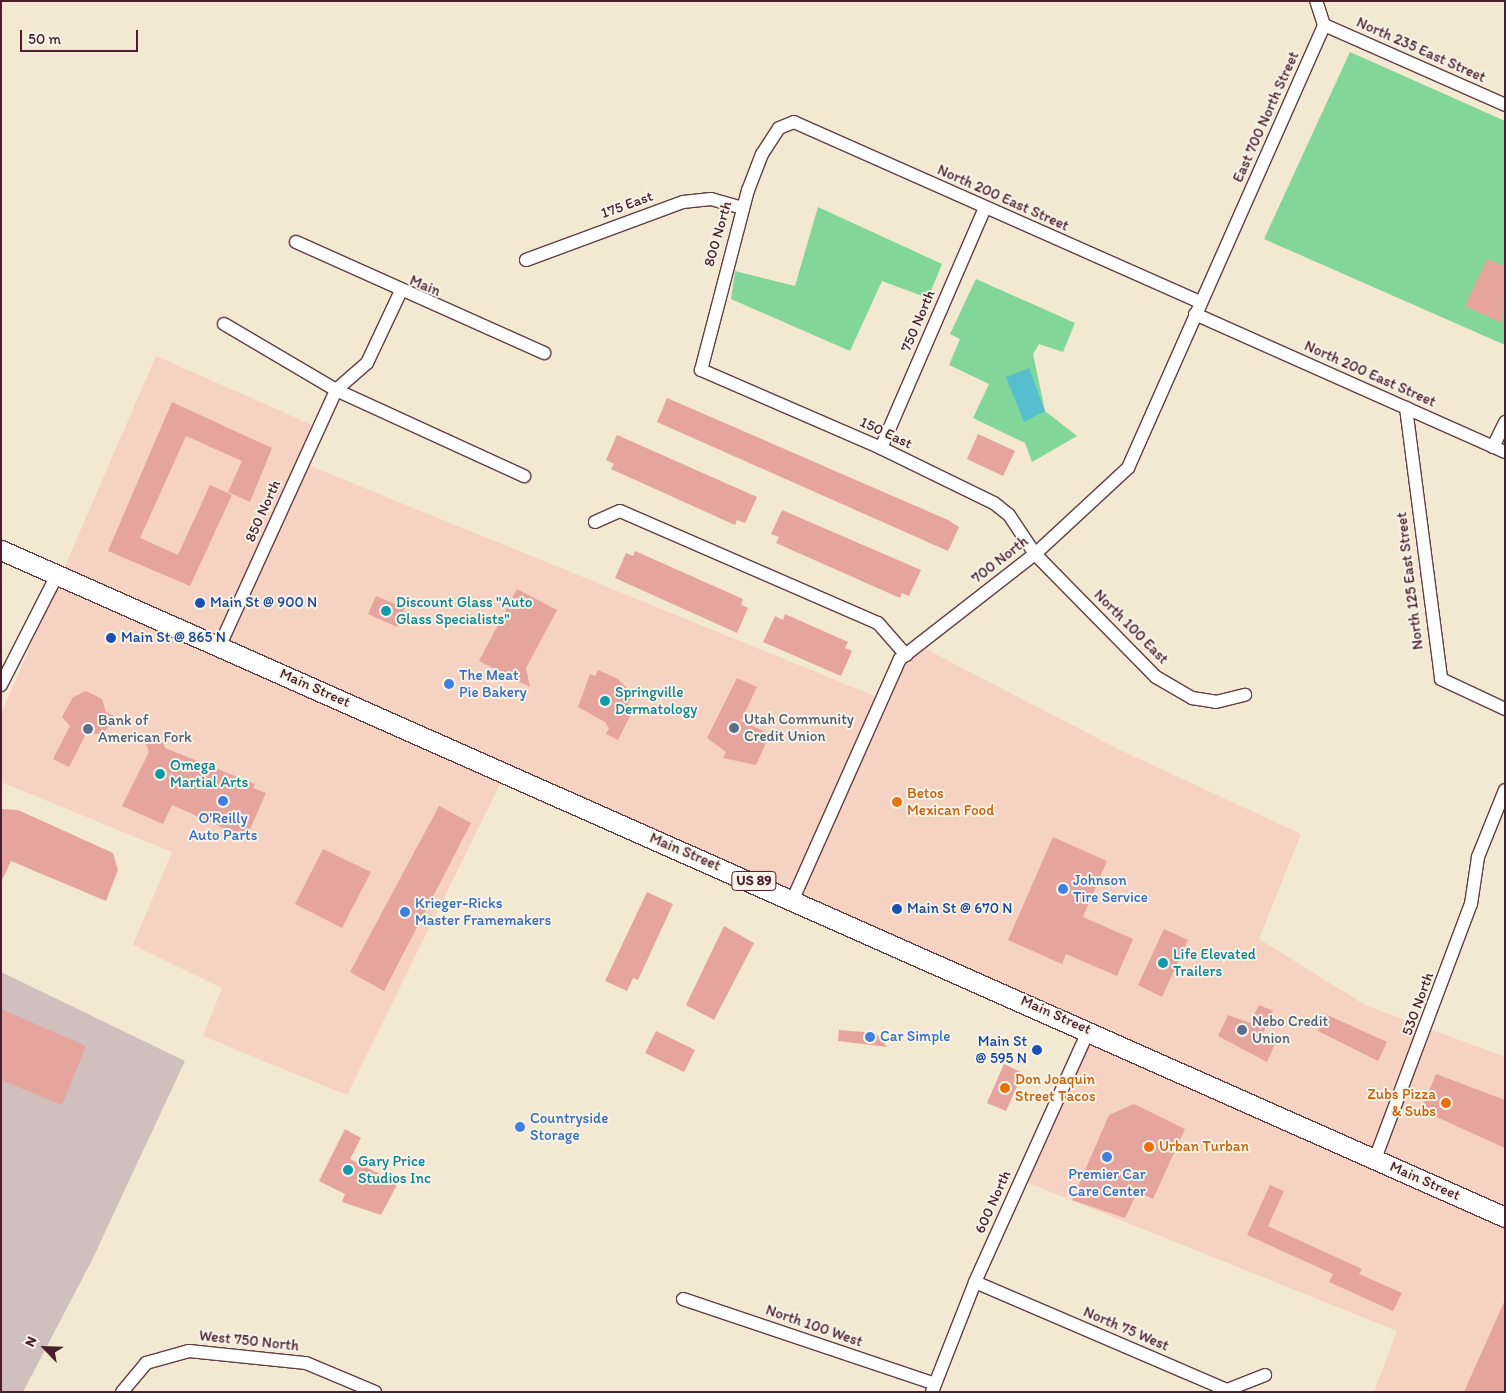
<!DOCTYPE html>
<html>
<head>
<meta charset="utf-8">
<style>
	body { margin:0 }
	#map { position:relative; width:1506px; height:1393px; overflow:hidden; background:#f3e8d1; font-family:Itim,sans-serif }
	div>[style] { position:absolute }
	.built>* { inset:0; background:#f5d2c2 }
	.industrial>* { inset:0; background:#d1bfbd }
	.green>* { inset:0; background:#82d699 }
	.water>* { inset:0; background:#55bfd0 }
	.building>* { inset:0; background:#e6a49e }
	.roads { filter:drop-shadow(1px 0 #633d44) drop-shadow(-1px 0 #633d44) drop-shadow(0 1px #633d44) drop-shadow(0 -1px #633d44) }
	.street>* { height:12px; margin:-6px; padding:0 6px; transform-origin:6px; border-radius:6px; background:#fff }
	.primary>* { height:19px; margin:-9.5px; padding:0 9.5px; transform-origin:9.5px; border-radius:9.5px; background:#fff }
	.dots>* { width:14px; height:14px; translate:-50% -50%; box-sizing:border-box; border:2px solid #f7f3e8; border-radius:50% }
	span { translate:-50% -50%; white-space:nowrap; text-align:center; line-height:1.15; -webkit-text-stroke:4px #f7f3e8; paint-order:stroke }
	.shield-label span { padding:1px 4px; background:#f7f3e8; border:1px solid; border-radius:4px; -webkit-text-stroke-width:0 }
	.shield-label { font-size:14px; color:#4a1f2b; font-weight:700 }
	.street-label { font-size:15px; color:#4a1f2b }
	.culture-label { font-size:15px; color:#0d838f }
	.left { translate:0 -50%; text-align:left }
	.transit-label { font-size:15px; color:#164399 }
	.right { translate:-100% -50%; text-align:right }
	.shop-label { font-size:15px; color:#366cbe }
	.service-label { font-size:15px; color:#4e5e75 }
	.food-label { font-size:15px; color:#c56008 }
	.frame { position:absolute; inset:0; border:2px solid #4a1f2b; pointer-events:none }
	.north { position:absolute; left:20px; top:1323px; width:50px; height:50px; -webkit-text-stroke:4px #f7f3e8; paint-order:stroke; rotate:294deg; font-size:14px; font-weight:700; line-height:20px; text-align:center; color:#4a1f2b }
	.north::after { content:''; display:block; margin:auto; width:18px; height:22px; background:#4a1f2b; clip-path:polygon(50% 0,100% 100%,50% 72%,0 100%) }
	.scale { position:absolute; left:20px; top:30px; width:118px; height:22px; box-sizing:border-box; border:2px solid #4a1f2b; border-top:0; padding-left:6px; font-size:15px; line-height:18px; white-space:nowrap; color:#4a1f2b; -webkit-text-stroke:4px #f7f3e8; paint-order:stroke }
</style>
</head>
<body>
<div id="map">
	<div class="built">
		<div style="clip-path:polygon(156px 356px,319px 428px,303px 463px,882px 699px,906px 655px,918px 645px,1122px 751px,1301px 834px,1259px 939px,1365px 1005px,1505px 1057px,1505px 1392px,1374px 1392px,1397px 1331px,1021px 1180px,1089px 1030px,505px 774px,347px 1095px,203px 1036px,222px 988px,133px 945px,172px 852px,1px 782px,1px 714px)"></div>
	</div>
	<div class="industrial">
		<div style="clip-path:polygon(1px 972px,185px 1061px,92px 1260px,23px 1392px,1px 1392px)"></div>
	</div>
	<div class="green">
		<div style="clip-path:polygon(1350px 52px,1505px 121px,1505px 345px,1264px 239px)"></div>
		<div style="clip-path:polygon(818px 207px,942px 264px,928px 298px,882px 281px,850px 351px,731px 299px,735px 271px,795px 286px)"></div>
		<div style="clip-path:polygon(976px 279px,1075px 323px,1063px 352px,1039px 344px,1033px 354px,1045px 411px,1077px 436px,1032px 462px,1025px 443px,973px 418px,989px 384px,949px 365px,960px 339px,950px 334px)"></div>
	</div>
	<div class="water">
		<div style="clip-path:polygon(1029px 368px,1045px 411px,1024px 422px,1006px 377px)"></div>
	</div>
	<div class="building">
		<div style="clip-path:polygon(1487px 259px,1505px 266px,1502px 323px,1465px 306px)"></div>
		<div style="clip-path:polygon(667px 398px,948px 520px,959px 527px,948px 551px,657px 422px)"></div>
		<div style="clip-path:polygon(172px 402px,272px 448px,250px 502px,228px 492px,242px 461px,186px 436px,140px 538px,178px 555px,210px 485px,232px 495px,190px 586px,108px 551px)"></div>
		<div style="clip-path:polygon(978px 434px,1015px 451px,1003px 476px,967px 459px)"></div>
		<div style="clip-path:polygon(617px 435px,757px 497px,745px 523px,737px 520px,735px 525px,611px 469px,614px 464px,606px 460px)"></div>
		<div style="clip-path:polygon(782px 510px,921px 570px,909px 596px,902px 593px,900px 598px,776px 543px,779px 537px,771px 534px)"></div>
		<div style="clip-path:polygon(635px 551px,743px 599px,741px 605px,748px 608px,737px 633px,615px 578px,626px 553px,633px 556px)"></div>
		<div style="clip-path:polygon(517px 589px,557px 610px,526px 668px,530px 687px,479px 661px)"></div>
		<div style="clip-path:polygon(376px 596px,405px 608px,397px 627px,368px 614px)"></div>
		<div style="clip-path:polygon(785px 614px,848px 642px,845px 648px,852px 651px,841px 676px,763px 642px,775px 616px,783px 620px)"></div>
		<div style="clip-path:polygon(598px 670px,618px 679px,633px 694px,628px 705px,634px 708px,618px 740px,606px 734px,609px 728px,605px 722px,578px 707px,590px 674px,595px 676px)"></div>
		<div style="clip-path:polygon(737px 678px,757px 687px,741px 721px,770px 734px,756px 765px,723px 758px,726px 752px,707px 738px)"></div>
		<div style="clip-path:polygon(86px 691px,102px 699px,106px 712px,114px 716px,104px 734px,86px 734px,69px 767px,53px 759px,70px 726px,62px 717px,73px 697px)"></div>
		<div style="clip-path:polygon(160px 736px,165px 748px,255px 784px,253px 788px,266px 793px,246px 838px,172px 805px,163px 824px,122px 806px,149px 752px,145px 742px)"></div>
		<div style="clip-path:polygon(439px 806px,471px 823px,384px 991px,350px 972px)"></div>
		<div style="clip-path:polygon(1px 809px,18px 810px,113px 853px,118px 870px,106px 901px,11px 861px,1px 882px)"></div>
		<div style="clip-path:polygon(1053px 837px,1107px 861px,1083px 917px,1133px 939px,1117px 976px,1066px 954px,1062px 964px,1008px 940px)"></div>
		<div style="clip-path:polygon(323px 849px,371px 872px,342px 928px,295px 904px)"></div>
		<div style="clip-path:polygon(647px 892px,673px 904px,638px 980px,633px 978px,627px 991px,605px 981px)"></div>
		<div style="clip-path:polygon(724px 926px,754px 943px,714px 1020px,686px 1005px)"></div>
		<div style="clip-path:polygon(1164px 929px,1188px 940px,1162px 997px,1138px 985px)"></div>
		<div style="clip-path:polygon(1259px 1005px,1273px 1011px,1261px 1038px,1275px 1044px,1267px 1062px,1218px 1036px,1228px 1015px,1250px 1023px)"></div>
		<div style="clip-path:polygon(1px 1009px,86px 1046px,62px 1105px,1px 1080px)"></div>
		<div style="clip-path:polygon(1325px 1014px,1387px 1042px,1378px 1061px,1318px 1031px)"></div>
		<div style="clip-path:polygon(839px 1030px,876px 1033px,887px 1047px,838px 1041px)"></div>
		<div style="clip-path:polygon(656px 1031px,695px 1050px,684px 1072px,645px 1053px)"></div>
		<div style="clip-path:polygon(1004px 1064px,1023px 1073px,1006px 1111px,987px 1103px)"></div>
		<div style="clip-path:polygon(1436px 1074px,1505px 1100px,1505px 1148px,1421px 1110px)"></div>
		<div style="clip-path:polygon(1134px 1104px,1185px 1129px,1153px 1199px,1137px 1192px,1125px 1218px,1072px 1200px,1109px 1115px)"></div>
		<div style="clip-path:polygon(345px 1129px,361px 1138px,350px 1159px,398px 1183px,381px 1215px,342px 1202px,345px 1194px,319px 1181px)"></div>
		<div style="clip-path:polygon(1270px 1185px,1284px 1191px,1268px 1226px,1362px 1269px,1359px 1274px,1402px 1293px,1393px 1311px,1329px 1282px,1333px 1274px,1247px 1235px)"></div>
		<div style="clip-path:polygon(1505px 1300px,1505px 1392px,1464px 1392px)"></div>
	</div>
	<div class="roads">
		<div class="street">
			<div style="left:1324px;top:25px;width:198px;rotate:23.8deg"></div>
			<div style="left:296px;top:242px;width:272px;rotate:24.1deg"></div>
			<div style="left:526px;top:260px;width:167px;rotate:-20.3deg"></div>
			<div style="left:683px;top:202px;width:28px;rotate:-6deg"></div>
			<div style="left:711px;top:199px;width:32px;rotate:16deg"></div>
			<div style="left:1200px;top:302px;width:444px;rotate:-156.1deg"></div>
			<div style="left:794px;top:122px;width:16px;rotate:158deg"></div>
			<div style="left:779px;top:128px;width:31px;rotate:123deg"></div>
			<div style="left:762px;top:154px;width:39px;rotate:111deg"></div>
			<div style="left:748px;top:190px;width:186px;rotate:104.6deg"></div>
			<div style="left:701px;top:370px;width:196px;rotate:23.4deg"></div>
			<div style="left:881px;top:448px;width:126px;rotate:26deg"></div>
			<div style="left:994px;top:503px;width:19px;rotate:39deg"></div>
			<div style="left:1009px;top:515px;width:47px;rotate:56.3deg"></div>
			<div style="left:1035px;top:554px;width:173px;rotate:45.5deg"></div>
			<div style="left:1156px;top:677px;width:42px;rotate:30.3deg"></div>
			<div style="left:1192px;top:698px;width:24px;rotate:9deg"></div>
			<div style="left:1216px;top:702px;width:30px;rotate:-14deg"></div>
			<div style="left:1195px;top:314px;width:339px;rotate:24deg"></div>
			<div style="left:224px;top:324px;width:130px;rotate:30.5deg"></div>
			<div style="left:336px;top:390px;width:207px;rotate:24.6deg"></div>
			<div style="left:1406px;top:408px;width:273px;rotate:82.6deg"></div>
			<div style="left:1441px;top:679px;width:71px;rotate:25.1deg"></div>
			<div style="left:1493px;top:447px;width:28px;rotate:-64deg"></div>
			<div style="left:881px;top:448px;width:262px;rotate:-66.6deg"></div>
			<div style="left:595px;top:522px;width:27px;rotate:-24deg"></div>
			<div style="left:620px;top:511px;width:281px;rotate:23.5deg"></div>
			<div style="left:878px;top:623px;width:43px;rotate:48.8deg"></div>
			<div style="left:220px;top:645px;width:280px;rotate:-65.5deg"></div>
			<div style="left:336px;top:390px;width:41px;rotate:-41.1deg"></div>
			<div style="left:367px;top:363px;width:77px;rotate:-64.8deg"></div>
			<div style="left:1px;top:685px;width:123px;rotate:-63deg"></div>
			<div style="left:793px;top:899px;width:263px;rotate:-66deg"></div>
			<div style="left:900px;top:659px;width:171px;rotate:-37.9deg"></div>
			<div style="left:1035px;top:554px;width:127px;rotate:-42.8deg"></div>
			<div style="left:1128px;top:468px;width:484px;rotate:-66.1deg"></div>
			<div style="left:1324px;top:25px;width:25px;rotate:-108deg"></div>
			<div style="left:1375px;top:1159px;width:272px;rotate:-69.4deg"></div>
			<div style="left:1471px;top:904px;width:48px;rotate:-81.5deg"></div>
			<div style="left:1478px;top:857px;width:72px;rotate:-68.1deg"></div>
			<div style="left:975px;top:1282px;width:274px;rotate:23.2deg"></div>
			<div style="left:1227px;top:1390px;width:41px;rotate:-21.5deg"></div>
			<div style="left:683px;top:1299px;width:266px;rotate:18.6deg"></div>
			<div style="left:122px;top:1392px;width:38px;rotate:-50deg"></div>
			<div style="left:146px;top:1363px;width:45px;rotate:-15.6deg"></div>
			<div style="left:189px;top:1351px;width:118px;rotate:5.9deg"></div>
			<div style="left:306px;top:1363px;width:75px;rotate:22.8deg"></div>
			<div style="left:932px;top:1392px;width:118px;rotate:-68.6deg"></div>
			<div style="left:975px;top:1282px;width:277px;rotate:-65.7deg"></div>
		</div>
		<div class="primary">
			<div style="left:1px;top:550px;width:1645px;rotate:23.92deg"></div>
		</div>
	</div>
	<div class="dots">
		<div style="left:200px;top:603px;background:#1a4fb4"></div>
		<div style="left:386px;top:611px;background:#0f9aa8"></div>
		<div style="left:111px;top:638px;background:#1a4fb4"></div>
		<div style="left:449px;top:684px;background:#3f7fe0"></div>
		<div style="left:605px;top:701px;background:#0f9aa8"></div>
		<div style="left:734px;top:728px;background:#5c6f8a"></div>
		<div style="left:88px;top:729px;background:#5c6f8a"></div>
		<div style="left:160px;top:774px;background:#0f9aa8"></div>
		<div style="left:223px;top:801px;background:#3f7fe0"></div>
		<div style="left:897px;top:802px;background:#e8710a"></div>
		<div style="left:1063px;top:889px;background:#3f7fe0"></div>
		<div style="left:897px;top:909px;background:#1a4fb4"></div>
		<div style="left:405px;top:912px;background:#3f7fe0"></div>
		<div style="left:1163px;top:963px;background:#0f9aa8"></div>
		<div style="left:1242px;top:1030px;background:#5c6f8a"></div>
		<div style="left:870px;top:1037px;background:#3f7fe0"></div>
		<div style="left:1037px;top:1050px;background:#1a4fb4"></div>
		<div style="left:1005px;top:1088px;background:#e8710a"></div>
		<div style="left:1446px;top:1103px;background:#e8710a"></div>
		<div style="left:520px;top:1127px;background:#3f7fe0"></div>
		<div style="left:1149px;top:1147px;background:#e8710a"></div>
		<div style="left:1107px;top:1157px;background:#3f7fe0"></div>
		<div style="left:348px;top:1170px;background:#0f9aa8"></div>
	</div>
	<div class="shield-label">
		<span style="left:754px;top:881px">US 89</span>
	</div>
	<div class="street-label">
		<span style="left:1421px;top:50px;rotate:24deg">North 235 East Street</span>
		<span style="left:1266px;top:117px;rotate:-66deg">East 700 North Street</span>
		<span style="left:1003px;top:198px;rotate:24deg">North 200 East Street</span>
		<span style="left:627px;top:205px;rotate:-20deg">175 East</span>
		<span style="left:718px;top:234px;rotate:-74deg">800 North</span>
		<span style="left:425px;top:286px;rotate:23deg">Main</span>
		<span style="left:918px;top:321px;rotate:-67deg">750 North</span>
		<span style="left:1370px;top:374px;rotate:24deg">North 200 East Street</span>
		<span style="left:886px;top:433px;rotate:25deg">150 East</span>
		<span style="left:263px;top:511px;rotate:-66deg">850 North</span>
		<span style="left:1000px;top:560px;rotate:-38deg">700 North</span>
		<span style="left:1410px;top:581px;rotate:-97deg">North 125 East Street</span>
		<span style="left:1131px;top:627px;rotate:45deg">North 100 East</span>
		<span style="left:315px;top:688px;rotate:24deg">Main Street</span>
		<span style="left:685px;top:852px;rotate:23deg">Main Street</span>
		<span style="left:1418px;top:1004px;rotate:-70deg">530 North</span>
		<span style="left:1056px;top:1015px;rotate:24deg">Main Street</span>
		<span style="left:1425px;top:1181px;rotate:24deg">Main Street</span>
		<span style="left:993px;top:1202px;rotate:-66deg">600 North</span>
		<span style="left:814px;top:1326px;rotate:19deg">North 100 West</span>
		<span style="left:1126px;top:1329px;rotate:23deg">North 75 West</span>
		<span style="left:249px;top:1341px;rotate:6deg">West 750 North</span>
	</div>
	<div class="culture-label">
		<span class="left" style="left:396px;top:611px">Discount Glass "Auto<br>Glass Specialists"</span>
		<span class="left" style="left:615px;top:701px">Springville<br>Dermatology</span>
		<span class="left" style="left:170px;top:774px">Omega<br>Martial Arts</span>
		<span class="left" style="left:1173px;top:963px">Life Elevated<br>Trailers</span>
		<span class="left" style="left:358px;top:1170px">Gary Price<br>Studios Inc</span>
	</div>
	<div class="transit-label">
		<span class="left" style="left:210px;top:603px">Main St @ 900 N</span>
		<span class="left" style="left:121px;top:638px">Main St @ 865 N</span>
		<span class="left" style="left:907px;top:909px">Main St @ 670 N</span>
		<span class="right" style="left:1027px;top:1050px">Main St<br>@ 595 N</span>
	</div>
	<div class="shop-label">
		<span class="left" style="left:459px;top:684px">The Meat<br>Pie Bakery</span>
		<span style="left:223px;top:827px">O'Reilly<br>Auto Parts</span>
		<span class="left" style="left:1073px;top:889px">Johnson<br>Tire Service</span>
		<span class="left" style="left:415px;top:912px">Krieger-Ricks<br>Master Framemakers</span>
		<span class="left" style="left:880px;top:1037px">Car Simple</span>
		<span class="left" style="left:530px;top:1127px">Countryside<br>Storage</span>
		<span style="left:1107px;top:1183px">Premier Car<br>Care Center</span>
	</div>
	<div class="service-label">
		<span class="left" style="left:744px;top:728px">Utah Community<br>Credit Union</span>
		<span class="left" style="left:98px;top:729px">Bank of<br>American Fork</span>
		<span class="left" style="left:1252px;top:1030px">Nebo Credit<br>Union</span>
	</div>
	<div class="food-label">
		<span class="left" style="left:907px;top:802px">Betos<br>Mexican Food</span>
		<span class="left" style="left:1015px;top:1088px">Don Joaquin<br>Street Tacos</span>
		<span class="right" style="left:1436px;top:1103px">Zubs Pizza<br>&amp; Subs</span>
		<span class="left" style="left:1159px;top:1147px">Urban Turban</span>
	</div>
	<div class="frame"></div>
	<div class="north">N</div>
	<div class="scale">50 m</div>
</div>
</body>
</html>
